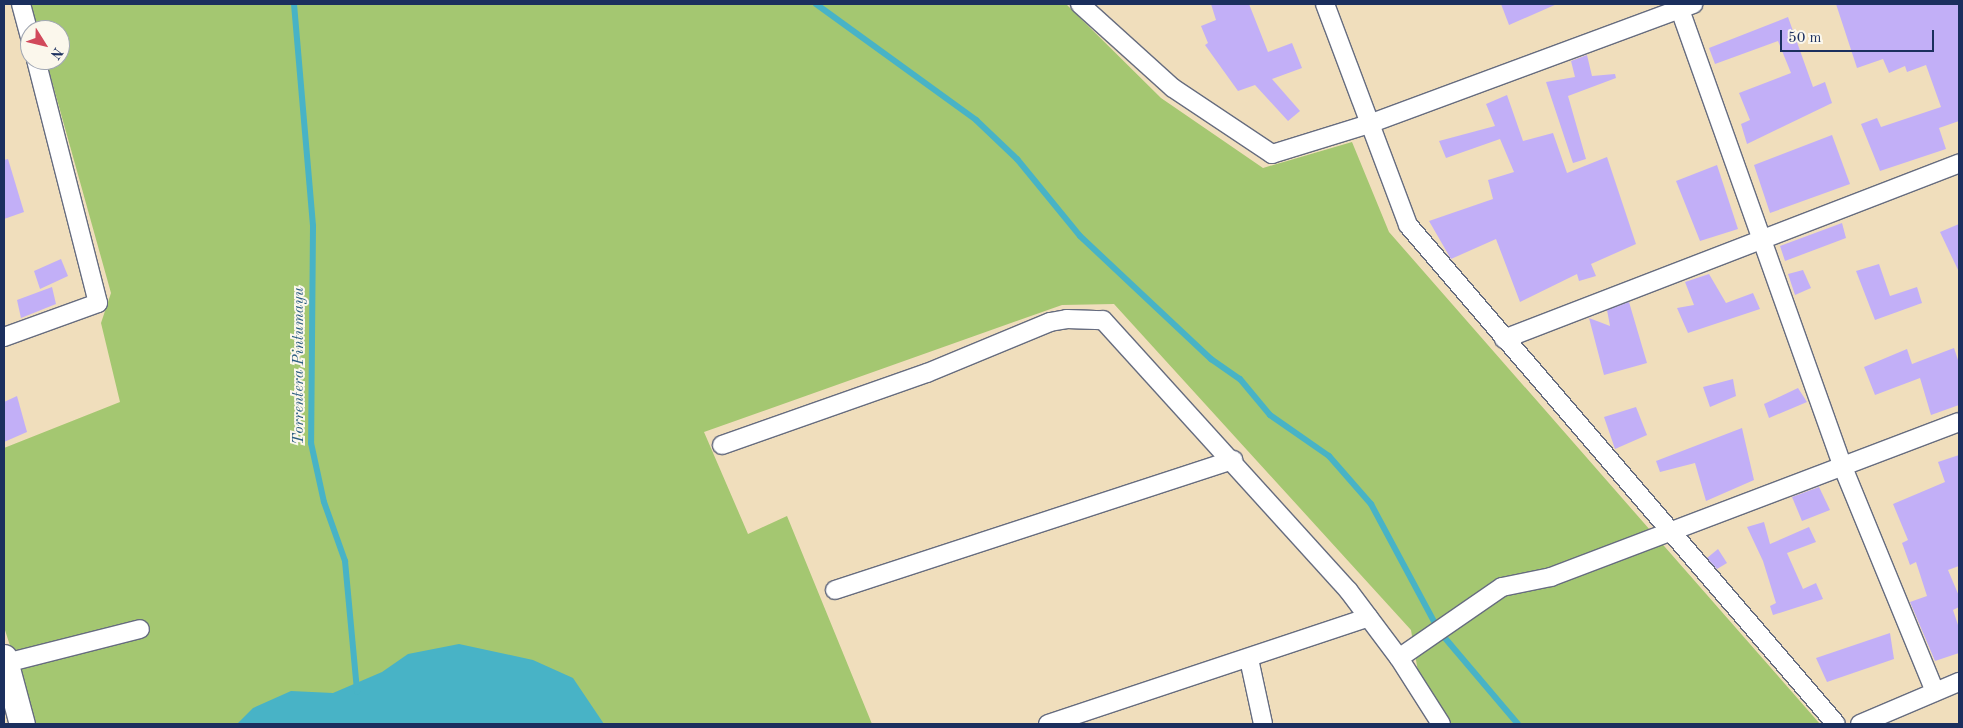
<!DOCTYPE html>
<html>
<head>
<meta charset="utf-8">
<style>
	body { margin:0 }
	#map { position:relative; width:1963px; height:728px; overflow:hidden; background:#f0debc; font-family:"Old Standard TT",serif }
	div>[style] { position:absolute }
	.green>* { inset:0; background:#a4c771 }
	.water>* { inset:0; background:#48b3c6 }
	.stream>* { height:6px; margin:-3px; padding:0 3px; transform-origin:3px; border-radius:3px; background:#48b3c6 }
	.building>* { inset:0; background:#c2aff7 }
	.roads { filter:drop-shadow(1px 0 #666c7f) drop-shadow(-1px 0 #666c7f) drop-shadow(0 1px #666c7f) drop-shadow(0 -1px #666c7f) }
	.street>* { height:18px; margin:-9px; padding:0 9px; transform-origin:9px; border-radius:9px; background:#fff }
	.secondary>* { height:25px; margin:-12.5px; padding:0 12.5px; transform-origin:12.5px; border-radius:12.5px; background:#fff }
	span { translate:-50% -50%; white-space:nowrap; text-align:center; line-height:1.15; -webkit-text-stroke:4px #fbf7ec; paint-order:stroke }
	.water-label { font-size:16px; color:#2b5d82; font-style:italic }
	.frame { position:absolute; inset:0; border:5px solid #1b2f5e; pointer-events:none }
	.north { position:absolute; left:20px; top:20px; width:50px; height:50px; box-sizing:border-box; background:#fbf7ec; border:1px solid #a1a7b3; border-radius:50%; rotate:126deg; font-size:14px; font-weight:700; line-height:20px; text-align:center; color:#1b2f5e }
	.north::after { content:''; display:block; margin:auto; width:18px; height:22px; background:#d1495b; clip-path:polygon(50% 0,100% 100%,50% 72%,0 100%) }
	.scale { position:absolute; left:1780px; top:30px; width:154px; height:22px; box-sizing:border-box; border:2px solid #1b2f5e; border-top:0; padding-left:6px; font-size:15px; line-height:18px; white-space:nowrap; color:#1b2f5e; -webkit-text-stroke:4px #fbf7ec; paint-order:stroke }
</style>
</head>
<body>
<div id="map">
	<div class="green">
		<div style="clip-path:polygon(30px 4px,1066px 4px,1161px 98px,1263px 168px,1352px 142px,1389px 232px,1820px 724px,1450px 724px,1419px 678px,1411px 630px,1114px 304px,1062px 305px,704px 432px,748px 534px,787px 516px,872px 724px,35px 724px,4px 627px,4px 448px,120px 402px,101px 323px,111px 293px,46px 60px,60px 60px,60px 30px,37px 30px)"></div>
	</div>
	<div class="water">
		<div style="clip-path:polygon(459px 644px,533px 660px,573px 678px,604px 724px,237px 724px,253px 708px,291px 691px,333px 693px,382px 672px,408px 654px)"></div>
	</div>
	<div class="stream">
		<div style="left:294px;top:4px;width:223px;rotate:85.1deg"></div>
		<div style="left:313px;top:226px;width:217px;rotate:90.5deg"></div>
		<div style="left:311px;top:443px;width:60px;rotate:77.6deg"></div>
		<div style="left:324px;top:502px;width:63px;rotate:70.4deg"></div>
		<div style="left:345px;top:561px;width:131px;rotate:84.7deg"></div>
		<div style="left:816px;top:4px;width:198px;rotate:35.9deg"></div>
		<div style="left:976px;top:120px;width:57px;rotate:43.6deg"></div>
		<div style="left:1017px;top:159px;width:99px;rotate:50.7deg"></div>
		<div style="left:1080px;top:236px;width:180px;rotate:43.2deg"></div>
		<div style="left:1211px;top:359px;width:35px;rotate:35deg"></div>
		<div style="left:1240px;top:379px;width:47px;rotate:50.2deg"></div>
		<div style="left:1270px;top:415px;width:72px;rotate:34.8deg"></div>
		<div style="left:1329px;top:456px;width:64px;rotate:48.8deg"></div>
		<div style="left:1371px;top:504px;width:144px;rotate:61.8deg"></div>
		<div style="left:1439px;top:631px;width:122px;rotate:49.7deg"></div>
	</div>
	<div class="building">
		<div style="clip-path:polygon(1211px 4px,1249px 4px,1268px 52px,1292px 43px,1302px 68px,1272px 79px,1300px 111px,1288px 121px,1255px 85px,1238px 91px,1205px 45px,1208px 43px,1201px 26px,1216px 20px)"></div>
		<div style="clip-path:polygon(1501px 4px,1557px 4px,1509px 25px)"></div>
		<div style="clip-path:polygon(1836px 4px,1959px 4px,1959px 121px,1939px 128px,1946px 149px,1880px 171px,1861px 124px,1877px 118px,1881px 127px,1941px 107px,1926px 65px,1907px 72px,1905px 66px,1889px 73px,1883px 59px,1857px 68px)"></div>
		<div style="clip-path:polygon(1788px 17px,1813px 87px,1825px 82px,1832px 103px,1747px 144px,1741px 124px,1750px 120px,1739px 93px,1791px 73px,1778px 41px,1715px 64px,1709px 48px)"></div>
		<div style="clip-path:polygon(1587px 55px,1592px 76px,1615px 74px,1616px 78px,1568px 96px,1586px 159px,1573px 163px,1546px 82px,1575px 77px,1571px 61px)"></div>
		<div style="clip-path:polygon(1507px 95px,1523px 141px,1553px 133px,1567px 173px,1607px 157px,1636px 244px,1591px 264px,1596px 276px,1579px 281px,1577px 274px,1520px 302px,1496px 239px,1451px 259px,1429px 221px,1493px 199px,1488px 180px,1514px 172px,1500px 139px,1446px 158px,1439px 141px,1495px 126px,1486px 104px)"></div>
		<div style="clip-path:polygon(1832px 135px,1850px 184px,1770px 213px,1754px 165px)"></div>
		<div style="clip-path:polygon(8px 159px,24px 212px,4px 219px,4px 160px)"></div>
		<div style="clip-path:polygon(1717px 165px,1738px 229px,1700px 241px,1676px 181px)"></div>
		<div style="clip-path:polygon(1842px 223px,1846px 238px,1785px 261px,1780px 246px)"></div>
		<div style="clip-path:polygon(1959px 224px,1959px 272px,1940px 232px)"></div>
		<div style="clip-path:polygon(61px 259px,68px 276px,40px 289px,34px 271px)"></div>
		<div style="clip-path:polygon(1879px 264px,1890px 296px,1917px 287px,1922px 303px,1875px 320px,1856px 271px)"></div>
		<div style="clip-path:polygon(1803px 270px,1811px 288px,1795px 295px,1788px 274px)"></div>
		<div style="clip-path:polygon(1709px 274px,1726px 303px,1753px 293px,1760px 309px,1688px 333px,1677px 308px,1694px 305px,1685px 282px)"></div>
		<div style="clip-path:polygon(52px 287px,56px 304px,21px 318px,17px 300px)"></div>
		<div style="clip-path:polygon(1629px 302px,1647px 363px,1604px 375px,1589px 318px,1610px 326px,1607px 310px)"></div>
		<div style="clip-path:polygon(1954px 348px,1959px 363px,1959px 405px,1931px 415px,1920px 378px,1875px 395px,1864px 367px,1907px 349px,1912px 364px)"></div>
		<div style="clip-path:polygon(1733px 379px,1736px 396px,1710px 407px,1703px 387px)"></div>
		<div style="clip-path:polygon(1798px 388px,1807px 402px,1769px 418px,1764px 404px)"></div>
		<div style="clip-path:polygon(17px 396px,27px 432px,4px 442px,4px 402px)"></div>
		<div style="clip-path:polygon(1636px 407px,1647px 435px,1615px 449px,1604px 417px)"></div>
		<div style="clip-path:polygon(1742px 428px,1754px 480px,1706px 501px,1695px 463px,1660px 472px,1656px 461px)"></div>
		<div style="clip-path:polygon(1959px 455px,1959px 566px,1948px 570px,1959px 596px,1959px 607px,1953px 610px,1959px 628px,1959px 653px,1935px 661px,1910px 602px,1927px 596px,1916px 562px,1910px 565px,1902px 543px,1908px 540px,1893px 504px,1945px 482px,1938px 462px)"></div>
		<div style="clip-path:polygon(1819px 487px,1830px 510px,1802px 521px,1792px 497px)"></div>
		<div style="clip-path:polygon(1764px 522px,1770px 544px,1809px 527px,1816px 542px,1787px 553px,1803px 589px,1816px 583px,1823px 599px,1773px 615px,1770px 606px,1776px 603px,1763px 561px,1747px 527px)"></div>
		<div style="clip-path:polygon(1718px 549px,1727px 563px,1717px 569px,1707px 558px)"></div>
		<div style="clip-path:polygon(1890px 633px,1894px 659px,1827px 682px,1816px 658px)"></div>
	</div>
	<div class="roads">
		<div class="street">
			<div style="left:21px;top:4px;width:34px;rotate:75deg"></div>
			<div style="left:1080px;top:4px;width:125px;rotate:42.1deg"></div>
			<div style="left:1173px;top:88px;width:119px;rotate:33.7deg"></div>
			<div style="left:1272px;top:154px;width:102px;rotate:-17.2deg"></div>
			<div style="left:1369px;top:124px;width:346px;rotate:-20.3deg"></div>
			<div style="left:1325px;top:4px;width:236px;rotate:69.4deg"></div>
			<div style="left:1408px;top:225px;width:657px;rotate:49.38deg"></div>
			<div style="left:1678px;top:4px;width:489px;rotate:70.4deg"></div>
			<div style="left:1842px;top:465px;width:245px;rotate:67.7deg"></div>
			<div style="left:4px;top:337px;width:100px;rotate:-19.9deg"></div>
			<div style="left:98px;top:303px;width:251px;rotate:-104.3deg"></div>
			<div style="left:1504px;top:339px;width:488px;rotate:-21.1deg"></div>
			<div style="left:722px;top:445px;width:217px;rotate:-19.4deg"></div>
			<div style="left:927px;top:373px;width:133px;rotate:-22.5deg"></div>
			<div style="left:1050px;top:322px;width:17px;rotate:-10deg"></div>
			<div style="left:1067px;top:319px;width:36px;rotate:2deg"></div>
			<div style="left:1103px;top:320px;width:365px;rotate:47.8deg"></div>
			<div style="left:1348px;top:590px;width:85px;rotate:53.1deg"></div>
			<div style="left:1399px;top:658px;width:78px;rotate:57.5deg"></div>
			<div style="left:835px;top:590px;width:419px;rotate:-18.1deg"></div>
			<div style="left:1399px;top:658px;width:125px;rotate:-34.6deg"></div>
			<div style="left:1502px;top:587px;width:50px;rotate:-11.5deg"></div>
			<div style="left:1551px;top:577px;width:436px;rotate:-20.8deg"></div>
			<div style="left:1249px;top:659px;width:66px;rotate:77.8deg"></div>
			<div style="left:6px;top:663px;width:138px;rotate:-14.2deg"></div>
			<div style="left:1048px;top:724px;width:338px;rotate:-18.4deg"></div>
			<div style="left:1860px;top:724px;width:108px;rotate:-23deg"></div>
		</div>
		<div class="secondary">
			<div style="left:4px;top:657px;width:69px;rotate:75deg"></div>
		</div>
	</div>
	<div class="water-label">
		<span style="left:299px;top:366px;rotate:-90deg">Torrentera Pintumayu</span>
	</div>
	<div class="frame"></div>
	<div class="north">N</div>
	<div class="scale">50 m</div>
</div>
</body>
</html>
